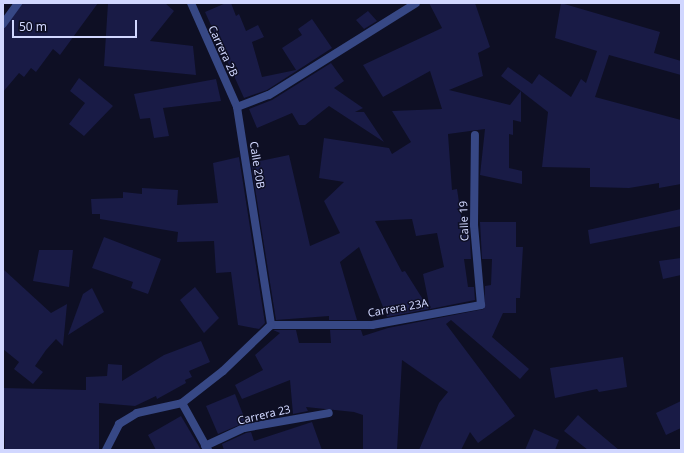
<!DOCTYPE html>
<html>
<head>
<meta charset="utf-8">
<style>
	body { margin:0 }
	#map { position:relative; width:684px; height:453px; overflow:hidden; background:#0e0f24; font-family:"Noto Sans",sans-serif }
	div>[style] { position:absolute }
	.building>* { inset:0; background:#191b46 }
	.street>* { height:8px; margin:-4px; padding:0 4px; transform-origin:4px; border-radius:4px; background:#374885 }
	span { translate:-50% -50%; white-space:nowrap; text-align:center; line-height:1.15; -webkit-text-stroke:3px #0e0f24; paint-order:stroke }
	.street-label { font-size:11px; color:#d1d7ff }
	.frame { position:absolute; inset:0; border:4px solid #d1d7ff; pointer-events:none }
	.scale { position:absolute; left:12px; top:20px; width:125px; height:18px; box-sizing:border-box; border:2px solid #d1d7ff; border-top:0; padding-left:5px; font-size:12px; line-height:14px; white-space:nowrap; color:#d1d7ff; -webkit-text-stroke:3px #0e0f24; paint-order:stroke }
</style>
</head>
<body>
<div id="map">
	<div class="building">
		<div style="clip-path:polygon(23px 3px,98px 3px,60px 55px,53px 49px,36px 72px,31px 68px,24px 77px,19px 73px,3px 92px,3px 29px)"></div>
		<div style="clip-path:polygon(108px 3px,165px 3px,174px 11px,150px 41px,193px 46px,196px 75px,104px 66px)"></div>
		<div style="clip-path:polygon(226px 3px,231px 3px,236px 16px,239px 14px,246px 31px,258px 25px,264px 37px,252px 42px,262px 77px,296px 70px,282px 48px,302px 35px,298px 29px,312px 19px,332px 48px,267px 90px,244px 98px,205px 12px)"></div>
		<div style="clip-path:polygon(429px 3px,475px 3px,490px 47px,478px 53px,483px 76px,449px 90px,510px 105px,521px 91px,501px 76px,508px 67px,532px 84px,539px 74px,571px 97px,581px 79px,586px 83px,597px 51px,555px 38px,561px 3px,660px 32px,654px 53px,681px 61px,681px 75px,609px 55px,595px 97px,681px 120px,681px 184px,659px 188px,659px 183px,629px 188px,590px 187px,590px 168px,542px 167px,548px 112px,521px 91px,521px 122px,513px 120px,513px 135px,509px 134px,509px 168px,522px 171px,522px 184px,480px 175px,485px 129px,448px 134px,452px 190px,457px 189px,462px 222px,469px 222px,471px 259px,464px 259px,468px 287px,474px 287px,475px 300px,430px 309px,423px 274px,444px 267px,437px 233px,416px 236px,412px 219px,375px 221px,402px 272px,405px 271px,429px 309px,387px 317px,359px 247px,340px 262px,357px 320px,329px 320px,329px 316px,276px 320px,251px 163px,289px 155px,310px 246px,340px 233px,324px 201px,344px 182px,319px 178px,324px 138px,389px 148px,392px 154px,411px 142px,392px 111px,442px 109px,430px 71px,383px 97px,363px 65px,442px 28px)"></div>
		<div style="clip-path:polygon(368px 11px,377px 21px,364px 29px,356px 20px)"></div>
		<div style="clip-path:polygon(331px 63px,344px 81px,334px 88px,363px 108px,355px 112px,364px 112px,384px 142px,329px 106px,305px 125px,299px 125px,292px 113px,257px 128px,249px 109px,272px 100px)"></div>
		<div style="clip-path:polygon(79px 78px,113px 106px,84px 136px,69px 124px,85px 103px,70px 91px)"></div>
		<div style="clip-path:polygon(216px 79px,221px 101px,163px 108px,169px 136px,154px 138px,150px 118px,140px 119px,134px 94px)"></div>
		<div style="clip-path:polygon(239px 157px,265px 323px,259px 329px,238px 325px,231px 272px,216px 273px,214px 241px,177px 242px,178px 232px,100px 219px,100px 214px,92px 214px,91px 199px,123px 198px,123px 192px,142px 194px,142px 188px,178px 190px,177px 205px,218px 203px,213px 163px)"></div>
		<div style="clip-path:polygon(681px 209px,681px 226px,590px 244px,588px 230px)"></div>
		<div style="clip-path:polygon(480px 222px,516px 222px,516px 247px,523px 247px,520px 298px,516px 298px,516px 313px,503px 313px,492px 337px,529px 369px,520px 379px,451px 320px,446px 324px,515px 416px,500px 427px,478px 443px,470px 432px,461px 450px,419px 450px,439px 403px,448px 392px,402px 360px,397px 450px,363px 450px,363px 415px,354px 412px,306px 407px,308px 411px,293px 414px,290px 380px,242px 399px,235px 385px,263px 370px,255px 355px,280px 333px,273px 330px,296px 330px,299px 343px,331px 343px,330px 330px,361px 330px,363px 336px,388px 328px,484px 309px,485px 286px,491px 285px,492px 259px,482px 259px)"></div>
		<div style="clip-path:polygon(104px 237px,161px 259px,148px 294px,131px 288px,133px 282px,92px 268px)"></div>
		<div style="clip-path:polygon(39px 250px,73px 250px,69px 287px,33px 281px)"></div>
		<div style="clip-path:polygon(681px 258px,681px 275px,663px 279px,659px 261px)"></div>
		<div style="clip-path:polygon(3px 269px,51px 313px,67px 304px,63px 346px,56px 339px,46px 350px,35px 366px,43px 372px,33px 384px,14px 369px,19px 362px,3px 349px)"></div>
		<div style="clip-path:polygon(195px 287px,219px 318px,204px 333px,180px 300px)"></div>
		<div style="clip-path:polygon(92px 288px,104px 312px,68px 335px,83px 294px)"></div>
		<div style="clip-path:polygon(201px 341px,210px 362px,189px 371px,192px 377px,185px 380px,186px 383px,157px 399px,156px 396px,135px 406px,99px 403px,99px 450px,5px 450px,3px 388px,86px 390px,86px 377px,107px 376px,108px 364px,122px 365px,122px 381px,164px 355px)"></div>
		<div style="clip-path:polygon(623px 357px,627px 387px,599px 392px,597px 389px,555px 398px,550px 368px)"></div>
		<div style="clip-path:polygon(235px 394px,246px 422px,218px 434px,206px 406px)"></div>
		<div style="clip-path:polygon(681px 401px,681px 428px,666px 435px,656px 413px)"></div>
		<div style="clip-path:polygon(578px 415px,588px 424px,619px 450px,588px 450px,564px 431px)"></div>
		<div style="clip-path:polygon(181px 416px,201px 450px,156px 450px,148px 435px)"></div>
		<div style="clip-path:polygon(312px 422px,322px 450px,224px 450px,222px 444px,246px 433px,251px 432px,254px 441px)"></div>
		<div style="clip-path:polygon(534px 429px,559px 440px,555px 450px,525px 450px)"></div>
	</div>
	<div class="street">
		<div style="left:191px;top:3px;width:114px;rotate:66.1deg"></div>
		<div style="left:237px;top:107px;width:221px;rotate:81.1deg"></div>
		<div style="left:3px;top:24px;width:26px;rotate:-54deg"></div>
		<div style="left:237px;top:107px;width:34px;rotate:-21deg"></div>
		<div style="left:269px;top:95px;width:173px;rotate:-32deg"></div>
		<div style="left:271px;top:325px;width:101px"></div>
		<div style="left:372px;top:325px;width:111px;rotate:-10.4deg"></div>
		<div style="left:481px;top:305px;width:80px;rotate:-95deg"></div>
		<div style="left:474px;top:225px;width:90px;rotate:-89.4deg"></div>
		<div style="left:182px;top:403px;width:54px;rotate:61deg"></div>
		<div style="left:205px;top:446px;width:43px;rotate:-24.8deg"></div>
		<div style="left:244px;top:428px;width:86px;rotate:-10deg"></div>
		<div style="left:106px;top:450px;width:29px;rotate:-63deg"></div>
		<div style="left:119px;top:424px;width:21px;rotate:-31deg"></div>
		<div style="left:137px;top:413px;width:46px;rotate:-12.5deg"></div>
		<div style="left:182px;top:403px;width:52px;rotate:-38deg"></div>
		<div style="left:223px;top:371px;width:66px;rotate:-43.8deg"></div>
	</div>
	<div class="street-label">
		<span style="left:223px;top:51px;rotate:65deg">Carrera 2B</span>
		<span style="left:257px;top:165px;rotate:81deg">Calle 20B</span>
		<span style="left:464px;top:221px;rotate:-92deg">Calle 19</span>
		<span style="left:398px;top:308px;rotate:-10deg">Carrera 23A</span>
		<span style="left:264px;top:415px;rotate:-13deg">Carrera 23</span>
	</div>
	<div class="frame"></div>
	<div class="scale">50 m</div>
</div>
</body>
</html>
